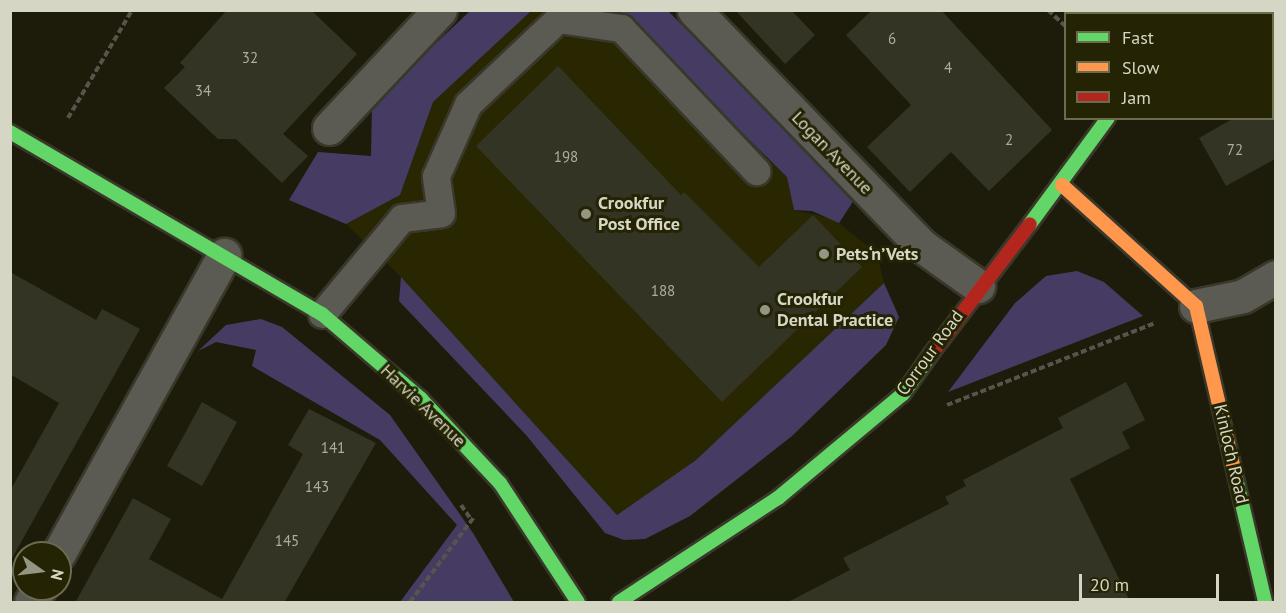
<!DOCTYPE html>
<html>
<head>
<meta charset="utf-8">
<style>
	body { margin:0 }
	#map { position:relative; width:1286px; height:613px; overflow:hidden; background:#1d1c0b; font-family:"PT Sans",sans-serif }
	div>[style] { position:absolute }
	.built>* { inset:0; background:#282701 }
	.green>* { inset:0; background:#463c63 }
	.building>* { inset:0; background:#343425 }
	.path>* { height:4px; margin-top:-2px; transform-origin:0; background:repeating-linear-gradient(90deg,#55554c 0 6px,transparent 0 9px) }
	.roads { filter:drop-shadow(2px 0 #39382a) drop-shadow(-2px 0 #39382a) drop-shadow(0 2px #39382a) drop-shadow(0 -2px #39382a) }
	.lane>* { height:27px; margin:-13.5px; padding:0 13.5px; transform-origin:13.5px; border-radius:13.5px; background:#5b5b54 }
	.street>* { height:33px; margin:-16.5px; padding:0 16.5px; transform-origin:16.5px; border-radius:16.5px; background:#5b5b54 }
	.fast>* { height:14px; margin:-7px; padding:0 7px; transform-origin:7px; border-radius:7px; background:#63d668 }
	.slow>* { height:14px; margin:-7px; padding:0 7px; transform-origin:7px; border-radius:7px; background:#ff974d }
	.jam>* { height:14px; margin:-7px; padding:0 7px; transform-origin:7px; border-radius:7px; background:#b3261e }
	.dots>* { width:16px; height:16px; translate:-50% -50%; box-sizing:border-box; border:3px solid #242304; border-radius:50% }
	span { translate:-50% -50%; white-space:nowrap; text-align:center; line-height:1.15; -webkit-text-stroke:6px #242304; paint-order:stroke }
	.number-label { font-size:15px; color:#adae9c }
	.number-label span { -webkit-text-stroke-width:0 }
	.street-label { font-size:18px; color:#d5d6c3 }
	.poi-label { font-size:18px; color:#d5d6c3; font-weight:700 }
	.left { translate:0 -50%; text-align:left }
	.frame { position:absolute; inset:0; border:12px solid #d5d6c3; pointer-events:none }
	.legend { position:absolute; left:1064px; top:12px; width:210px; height:108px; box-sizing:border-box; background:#242304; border:2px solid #6b6b50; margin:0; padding:8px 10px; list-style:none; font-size:18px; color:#d5d6c3 }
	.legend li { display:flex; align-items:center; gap:12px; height:30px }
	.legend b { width:30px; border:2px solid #6b6b50 }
	.north { position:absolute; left:12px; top:541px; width:60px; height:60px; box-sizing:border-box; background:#242304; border:2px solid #6b6b50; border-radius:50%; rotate:104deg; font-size:16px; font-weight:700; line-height:24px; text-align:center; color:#d5d6c3 }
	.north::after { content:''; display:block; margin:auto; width:21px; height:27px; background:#959583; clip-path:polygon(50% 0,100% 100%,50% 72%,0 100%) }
	.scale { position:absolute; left:1079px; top:574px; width:140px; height:27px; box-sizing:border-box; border:3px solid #d5d6c3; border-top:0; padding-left:8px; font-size:18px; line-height:21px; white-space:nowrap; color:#d5d6c3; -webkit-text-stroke:4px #242304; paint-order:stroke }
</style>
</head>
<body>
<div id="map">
	<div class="built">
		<div style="clip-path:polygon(619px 11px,787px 177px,794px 210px,834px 219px,877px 254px,884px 283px,696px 460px,617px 515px,401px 277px,346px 224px,400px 195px,433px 102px,530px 12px)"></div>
	</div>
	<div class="green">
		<div style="clip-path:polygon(470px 11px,551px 11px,530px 12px,433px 102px,400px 195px,346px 224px,289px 200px,318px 152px,371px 156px,372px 104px)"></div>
		<div style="clip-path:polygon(619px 11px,668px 11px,856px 197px,839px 223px,812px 211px,794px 210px,787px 177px)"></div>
		<div style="clip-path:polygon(1077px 271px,1104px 282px,1143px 316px,948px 392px,1015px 303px,1046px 276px)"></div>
		<div style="clip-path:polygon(401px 277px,617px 515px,696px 460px,884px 283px,899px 317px,886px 345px,792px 436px,690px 516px,645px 539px,624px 540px,605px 533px,527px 436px,399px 301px)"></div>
		<div style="clip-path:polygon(261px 319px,282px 327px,390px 415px,473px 533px,514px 602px,400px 602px,457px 525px,380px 440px,252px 366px,256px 350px,216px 342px,198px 351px,226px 325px)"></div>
	</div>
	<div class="building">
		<div style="clip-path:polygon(227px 10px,311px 10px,357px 54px,283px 134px,308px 156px,282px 183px,236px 139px,218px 139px,164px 88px,185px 67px,180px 63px)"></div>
		<div style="clip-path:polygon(735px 10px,791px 10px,815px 35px,785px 64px)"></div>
		<div style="clip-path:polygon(872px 10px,941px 10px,1052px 130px,989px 191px,951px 152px,910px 192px,867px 147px,911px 105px,846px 35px)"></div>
		<div style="clip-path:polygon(558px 66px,681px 195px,684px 192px,759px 267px,813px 215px,862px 267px,722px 402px,476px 146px)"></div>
		<div style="clip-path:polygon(1234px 118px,1275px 118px,1275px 159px,1226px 186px,1199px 138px)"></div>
		<div style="clip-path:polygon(10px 272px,96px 320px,102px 309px,140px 329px,10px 562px,10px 491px,59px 403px,10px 374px)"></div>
		<div style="clip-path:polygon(1126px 382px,1145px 420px,1122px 432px,1130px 448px,1070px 479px,1131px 603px,786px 603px,850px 570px,843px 558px,949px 504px,945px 497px,966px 486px,963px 480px,1063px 428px,1058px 418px)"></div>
		<div style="clip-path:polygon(202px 402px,237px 422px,202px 486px,167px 466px)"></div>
		<div style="clip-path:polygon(309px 409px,376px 443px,284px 603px,75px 603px,133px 498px,171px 519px,149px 559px,222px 599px,303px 454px,288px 445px)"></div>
	</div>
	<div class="path">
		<div style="left:1048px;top:10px;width:25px;rotate:43deg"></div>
		<div style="left:68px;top:118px;width:126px;rotate:-59.3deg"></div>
		<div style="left:947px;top:405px;width:224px;rotate:-21.5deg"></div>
		<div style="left:461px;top:505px;width:16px;rotate:55deg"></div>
		<div style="left:410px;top:602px;width:106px;rotate:-53deg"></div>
	</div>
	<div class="roads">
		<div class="lane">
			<div style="left:322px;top:314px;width:125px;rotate:-50.2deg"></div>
			<div style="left:402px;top:218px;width:39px;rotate:-7deg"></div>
			<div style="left:441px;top:213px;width:37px;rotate:-98deg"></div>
			<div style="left:436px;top:176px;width:79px;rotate:-66deg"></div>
			<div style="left:468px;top:104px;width:124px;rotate:-43.4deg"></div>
			<div style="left:558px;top:19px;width:64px;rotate:8.1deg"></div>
			<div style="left:621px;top:28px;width:197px;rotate:46.6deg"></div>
		</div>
		<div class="street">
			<div style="left:694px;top:10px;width:328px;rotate:46deg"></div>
			<div style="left:922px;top:246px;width:69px;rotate:35.5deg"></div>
			<div style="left:1191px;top:14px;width:5px;rotate:-53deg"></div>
			<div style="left:329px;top:128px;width:162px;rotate:-46.8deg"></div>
			<div style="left:1196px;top:306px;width:48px;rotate:-12deg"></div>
			<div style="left:1243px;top:296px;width:38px;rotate:-30deg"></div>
			<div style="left:59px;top:553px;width:341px;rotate:-61deg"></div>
			<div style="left:31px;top:602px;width:15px;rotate:-58deg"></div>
		</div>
		<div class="fast">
			<div style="left:10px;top:132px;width:361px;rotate:30.3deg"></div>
			<div style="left:322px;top:314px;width:130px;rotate:40.6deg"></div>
			<div style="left:421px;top:399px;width:115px;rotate:46.8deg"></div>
			<div style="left:500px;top:483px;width:142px;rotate:56.8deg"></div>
			<div style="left:1030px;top:224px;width:132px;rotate:-53.7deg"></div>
			<div style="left:1236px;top:478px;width:127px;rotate:76.8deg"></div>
			<div style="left:619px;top:602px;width:190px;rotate:-33.2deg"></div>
			<div style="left:778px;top:498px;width:163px;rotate:-39.8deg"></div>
			<div style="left:903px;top:394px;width:49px;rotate:-55deg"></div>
		</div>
		<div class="slow">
			<div style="left:1062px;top:185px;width:181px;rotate:42.1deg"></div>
			<div style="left:1196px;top:306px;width:177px;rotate:76.9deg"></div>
		</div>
		<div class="jam">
			<div style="left:931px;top:354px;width:163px;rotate:-52.7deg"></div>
		</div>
	</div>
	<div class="dots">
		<div style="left:586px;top:214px;background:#959583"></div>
		<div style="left:824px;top:254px;background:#959583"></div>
		<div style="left:765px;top:310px;background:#959583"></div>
	</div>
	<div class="number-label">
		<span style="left:892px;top:39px">6</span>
		<span style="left:250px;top:58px">32</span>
		<span style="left:948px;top:68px">4</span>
		<span style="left:203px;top:91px">34</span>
		<span style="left:1009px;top:140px">2</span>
		<span style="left:1235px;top:150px">72</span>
		<span style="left:566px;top:157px">198</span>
		<span style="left:663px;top:291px">188</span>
		<span style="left:333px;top:448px">141</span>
		<span style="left:317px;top:487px">143</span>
		<span style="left:287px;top:541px">145</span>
	</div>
	<div class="street-label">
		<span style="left:832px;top:153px;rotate:46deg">Logan Avenue</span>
		<span style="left:930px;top:353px;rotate:-54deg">Corrour Road</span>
		<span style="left:423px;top:406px;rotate:44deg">Harvie Avenue</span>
		<span style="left:1231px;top:454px;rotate:77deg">Kinloch Road</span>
	</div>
	<div class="poi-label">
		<span class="left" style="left:598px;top:214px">Crookfur<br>Post Office</span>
		<span class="left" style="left:836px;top:254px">Pets‘n’Vets</span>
		<span class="left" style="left:777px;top:310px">Crookfur<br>Dental Practice</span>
	</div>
	<div class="frame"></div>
	<ul class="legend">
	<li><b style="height:8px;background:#63d668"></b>Fast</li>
	<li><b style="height:8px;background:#ff974d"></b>Slow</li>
	<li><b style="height:8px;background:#b3261e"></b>Jam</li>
	</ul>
	<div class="north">N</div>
	<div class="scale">20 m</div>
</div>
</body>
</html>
